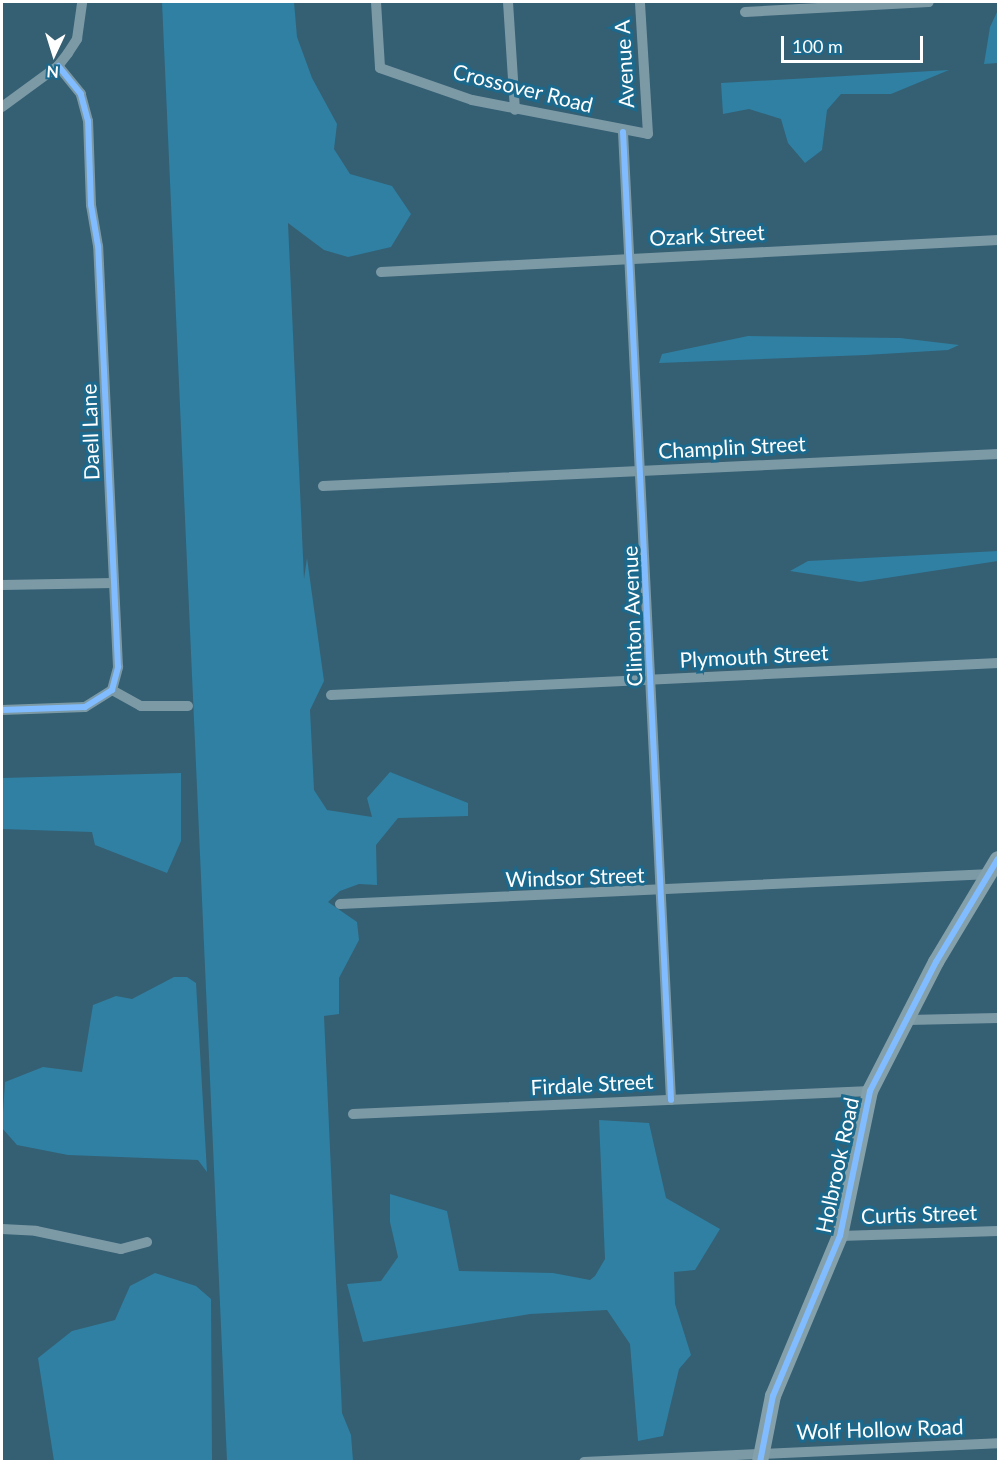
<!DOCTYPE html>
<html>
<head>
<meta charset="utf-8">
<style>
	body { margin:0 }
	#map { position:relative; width:1000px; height:1463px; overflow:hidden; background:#355f73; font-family:Lato,sans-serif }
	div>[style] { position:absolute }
	.green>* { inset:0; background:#2f80a3 }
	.street>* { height:10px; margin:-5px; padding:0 5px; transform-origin:5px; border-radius:5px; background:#7c9aa6 }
	.secondary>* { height:16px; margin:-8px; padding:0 8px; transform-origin:8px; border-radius:8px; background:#84a0ab }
	.cycleway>* { height:6px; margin:-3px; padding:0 3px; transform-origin:3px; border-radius:3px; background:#80bcff }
	span { translate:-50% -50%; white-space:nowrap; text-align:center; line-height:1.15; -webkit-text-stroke:6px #1b698d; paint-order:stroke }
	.street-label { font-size:21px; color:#fff }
	.frame { position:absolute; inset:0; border:3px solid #fff; pointer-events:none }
	.north { position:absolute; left:24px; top:24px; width:60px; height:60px; -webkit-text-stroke:4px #1b698d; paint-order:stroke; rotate:184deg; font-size:16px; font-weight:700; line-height:24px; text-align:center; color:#fff }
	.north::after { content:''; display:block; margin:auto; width:21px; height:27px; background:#fff; clip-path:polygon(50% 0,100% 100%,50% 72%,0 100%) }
	.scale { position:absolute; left:781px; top:36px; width:142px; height:27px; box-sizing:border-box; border:3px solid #fff; border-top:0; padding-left:8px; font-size:18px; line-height:21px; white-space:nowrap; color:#fff; -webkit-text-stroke:4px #1b698d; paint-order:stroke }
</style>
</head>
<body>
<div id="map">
	<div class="green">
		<div style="clip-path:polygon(162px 2px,294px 2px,297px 37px,312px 78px,337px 124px,334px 149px,350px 174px,392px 186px,411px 214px,391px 247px,348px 257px,324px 250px,288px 223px,304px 579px,307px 558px,324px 681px,310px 710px,314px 790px,327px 810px,372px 817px,367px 798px,390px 772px,468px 803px,468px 816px,398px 818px,376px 845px,377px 885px,359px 884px,340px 891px,328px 902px,357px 922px,359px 940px,339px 978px,339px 1014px,324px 1016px,342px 1413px,351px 1435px,353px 1461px,227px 1461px)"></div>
		<div style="clip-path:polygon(998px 10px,998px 63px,984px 64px,990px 27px)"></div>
		<div style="clip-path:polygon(949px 70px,891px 94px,841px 94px,827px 110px,822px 150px,805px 163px,788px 143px,781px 119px,749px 109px,723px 114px,721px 83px)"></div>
		<div style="clip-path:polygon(748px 336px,900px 338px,959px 345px,948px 350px,866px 355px,659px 363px,662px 354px)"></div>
		<div style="clip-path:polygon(998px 551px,998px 561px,860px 582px,790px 571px,808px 561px)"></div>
		<div style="clip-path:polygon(181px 773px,181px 841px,167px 873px,95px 845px,92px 832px,2px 829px,2px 778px)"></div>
		<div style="clip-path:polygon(174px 977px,187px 977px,196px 983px,207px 1172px,198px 1160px,68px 1155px,17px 1145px,2px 1128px,5px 1082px,43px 1067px,82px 1072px,93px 1005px,116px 996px,132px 999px)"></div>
		<div style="clip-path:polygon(599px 1120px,649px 1123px,666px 1198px,720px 1229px,695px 1270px,674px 1272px,675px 1304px,691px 1355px,679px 1369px,663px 1436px,638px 1441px,630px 1344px,607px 1310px,530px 1314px,363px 1342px,347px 1284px,381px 1281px,398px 1257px,390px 1222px,390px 1194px,447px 1211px,459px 1271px,553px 1273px,590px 1280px,595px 1276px,605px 1259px)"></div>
		<div style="clip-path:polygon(155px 1273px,196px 1286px,211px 1299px,212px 1461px,54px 1461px,38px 1358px,72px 1331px,115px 1320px,130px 1286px)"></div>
	</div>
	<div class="street">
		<div style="left:376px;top:2px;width:66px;rotate:86.5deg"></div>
		<div style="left:380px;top:68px;width:97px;rotate:19.2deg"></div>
		<div style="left:472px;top:100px;width:179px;rotate:10.9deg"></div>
		<div style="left:648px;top:134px;width:132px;rotate:-93.5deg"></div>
		<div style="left:508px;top:2px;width:108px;rotate:86.3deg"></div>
		<div style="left:745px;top:12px;width:184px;rotate:-3.1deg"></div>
		<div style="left:2px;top:107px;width:69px;rotate:-36.2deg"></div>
		<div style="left:58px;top:66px;width:16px;rotate:-52deg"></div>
		<div style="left:68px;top:53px;width:17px;rotate:-57deg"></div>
		<div style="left:77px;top:39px;width:37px;rotate:-82deg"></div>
		<div style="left:623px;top:132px;width:969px;rotate:87.16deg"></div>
		<div style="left:381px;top:272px;width:618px;rotate:-2.97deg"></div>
		<div style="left:323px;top:486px;width:676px;rotate:-2.71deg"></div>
		<div style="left:2px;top:585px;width:112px;rotate:-1deg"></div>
		<div style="left:112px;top:690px;width:33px;rotate:29deg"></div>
		<div style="left:141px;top:706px;width:47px"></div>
		<div style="left:331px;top:695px;width:668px;rotate:-2.75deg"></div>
		<div style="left:2px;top:710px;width:83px;rotate:-2.1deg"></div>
		<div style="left:85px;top:707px;width:32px;rotate:-32deg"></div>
		<div style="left:112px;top:690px;width:24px;rotate:-75deg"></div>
		<div style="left:118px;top:667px;width:421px;rotate:-92.7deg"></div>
		<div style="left:98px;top:246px;width:42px;rotate:-99.7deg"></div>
		<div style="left:91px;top:205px;width:84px;rotate:-92deg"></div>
		<div style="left:88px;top:121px;width:28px;rotate:-105deg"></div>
		<div style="left:81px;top:94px;width:36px;rotate:-129deg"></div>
		<div style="left:340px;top:904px;width:652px;rotate:-2.64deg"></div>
		<div style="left:908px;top:1020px;width:90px;rotate:-1.3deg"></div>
		<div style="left:353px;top:1114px;width:518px;rotate:-2.55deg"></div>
		<div style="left:2px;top:1229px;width:34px;rotate:3deg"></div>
		<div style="left:36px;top:1231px;width:87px;rotate:12deg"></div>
		<div style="left:121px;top:1249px;width:27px;rotate:-15deg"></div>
		<div style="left:840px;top:1236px;width:158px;rotate:-1.8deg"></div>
		<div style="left:584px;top:1462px;width:414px;rotate:-2.6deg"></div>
	</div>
	<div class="secondary">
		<div style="left:760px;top:1462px;width:67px;rotate:-78.9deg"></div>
		<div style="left:773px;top:1396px;width:173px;rotate:-67.3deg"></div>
		<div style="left:840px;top:1236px;width:148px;rotate:-78.3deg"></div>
		<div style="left:870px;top:1091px;width:145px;rotate:-62.9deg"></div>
		<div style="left:936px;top:962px;width:120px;rotate:-59deg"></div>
	</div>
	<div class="cycleway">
		<div style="left:623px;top:132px;width:969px;rotate:87.16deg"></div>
		<div style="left:2px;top:710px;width:83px;rotate:-2.1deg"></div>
		<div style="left:85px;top:707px;width:32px;rotate:-32deg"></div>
		<div style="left:112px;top:690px;width:24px;rotate:-75deg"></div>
		<div style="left:118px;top:667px;width:421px;rotate:-92.7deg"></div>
		<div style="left:98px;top:246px;width:42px;rotate:-99.7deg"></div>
		<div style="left:91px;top:205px;width:84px;rotate:-92deg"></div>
		<div style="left:88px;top:121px;width:28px;rotate:-105deg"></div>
		<div style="left:81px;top:94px;width:36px;rotate:-129deg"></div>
		<div style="left:760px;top:1462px;width:67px;rotate:-78.9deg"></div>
		<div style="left:773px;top:1396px;width:173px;rotate:-67.3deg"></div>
		<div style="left:840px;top:1236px;width:148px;rotate:-78.3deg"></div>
		<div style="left:870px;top:1091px;width:145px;rotate:-62.9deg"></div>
		<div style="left:936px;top:962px;width:120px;rotate:-59deg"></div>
	</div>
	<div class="street-label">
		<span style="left:624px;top:64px;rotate:-93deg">Avenue A</span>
		<span style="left:523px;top:88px;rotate:14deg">Crossover Road</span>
		<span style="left:707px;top:235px;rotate:-3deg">Ozark Street</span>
		<span style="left:90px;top:432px;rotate:-92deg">Daell Lane</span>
		<span style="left:732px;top:447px;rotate:-3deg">Champlin Street</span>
		<span style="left:632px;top:616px;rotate:-92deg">Clinton Avenue</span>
		<span style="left:754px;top:656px;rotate:-3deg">Plymouth Street</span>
		<span style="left:575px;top:877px;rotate:-2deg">Windsor Street</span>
		<span style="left:592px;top:1084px;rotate:-3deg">Firdale Street</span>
		<span style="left:837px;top:1165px;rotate:-78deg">Holbrook Road</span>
		<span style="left:919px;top:1214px;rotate:-2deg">Curtis Street</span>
		<span style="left:880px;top:1429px;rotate:-2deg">Wolf Hollow Road</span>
	</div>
	<div class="frame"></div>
	<div class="north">N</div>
	<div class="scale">100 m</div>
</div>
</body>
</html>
